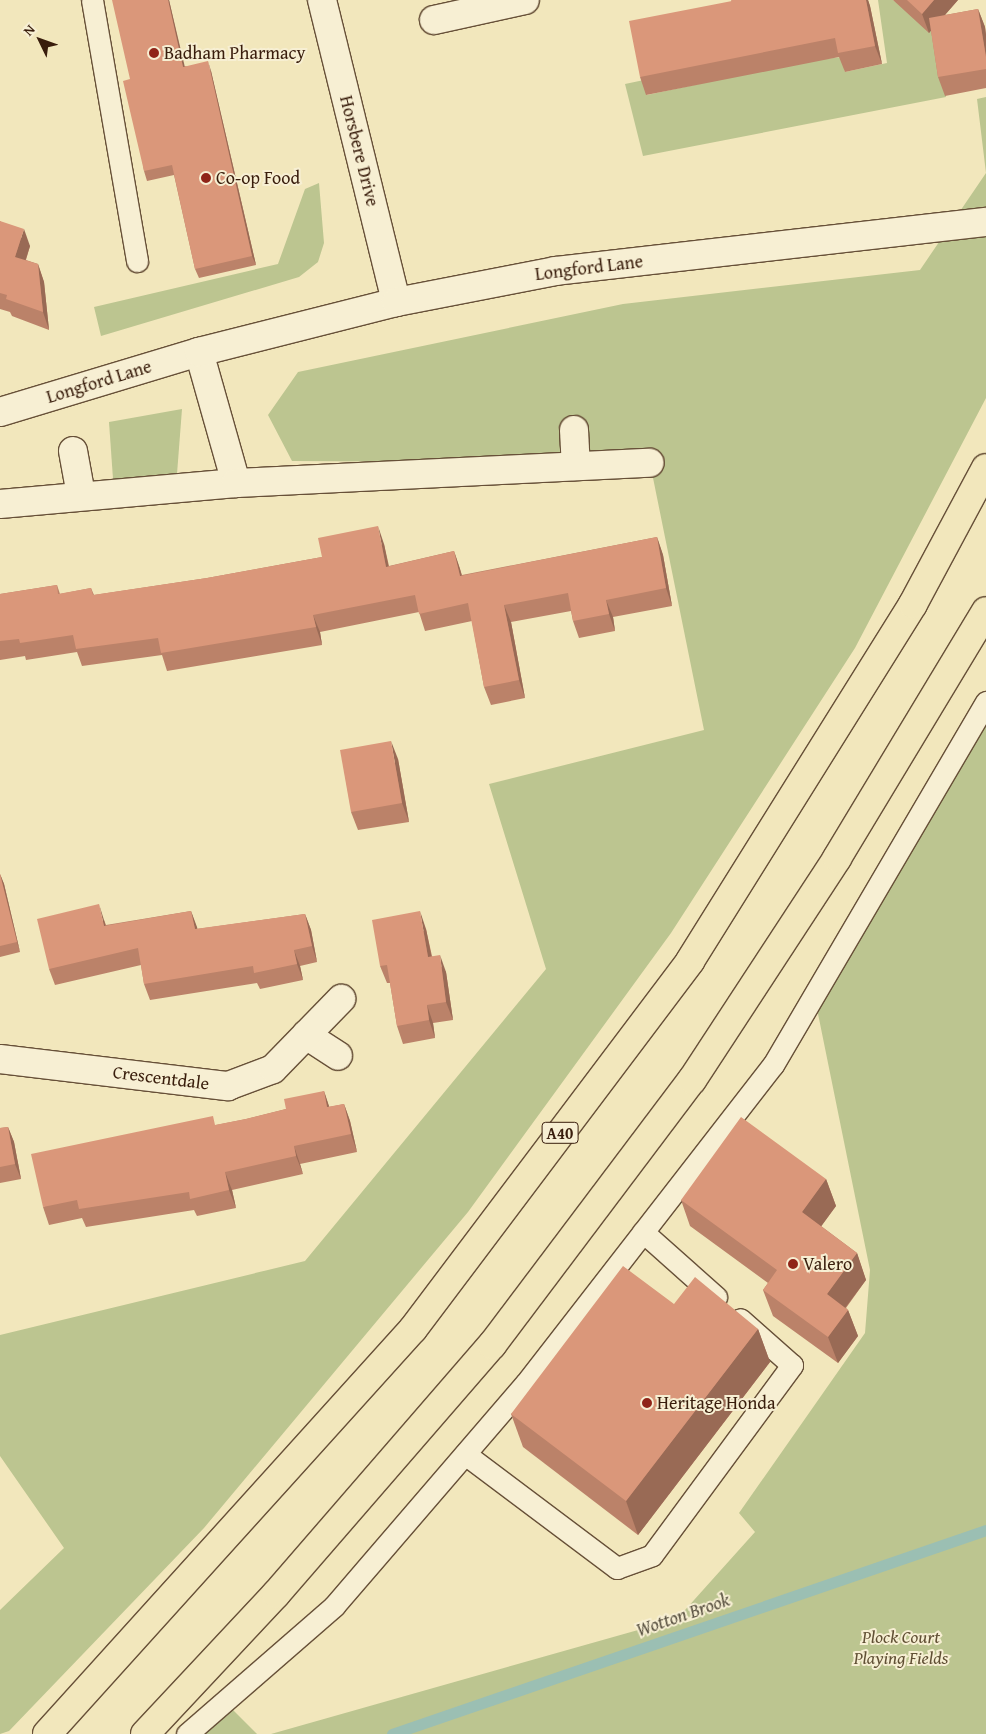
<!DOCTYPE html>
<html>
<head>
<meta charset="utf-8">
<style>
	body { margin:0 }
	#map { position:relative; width:986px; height:1734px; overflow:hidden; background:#f2e7bc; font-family:"Gentium Book Plus",serif }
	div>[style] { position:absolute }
	.green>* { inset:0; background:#bcc590 }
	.stream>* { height:11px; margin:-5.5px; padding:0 5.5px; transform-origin:5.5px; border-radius:5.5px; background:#9bbfb3 }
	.roads { filter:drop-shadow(1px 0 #675038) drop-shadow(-1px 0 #675038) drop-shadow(0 1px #675038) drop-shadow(0 -1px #675038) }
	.lane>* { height:21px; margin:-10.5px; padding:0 10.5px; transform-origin:10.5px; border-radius:10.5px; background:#f7efd3 }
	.street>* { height:28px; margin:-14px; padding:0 14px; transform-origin:14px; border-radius:14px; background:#f7efd3 }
	.secondary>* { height:28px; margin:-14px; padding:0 14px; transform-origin:14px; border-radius:14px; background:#f7efd3 }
	.highway>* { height:28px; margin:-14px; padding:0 14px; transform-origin:14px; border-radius:14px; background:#f2e7bc }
	.wall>* { inset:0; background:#bb8269 }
	.shaded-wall>* { inset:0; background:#996a55 }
	.building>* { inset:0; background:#da977a }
	.dots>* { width:14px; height:14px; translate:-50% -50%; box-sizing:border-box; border:2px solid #f7efd3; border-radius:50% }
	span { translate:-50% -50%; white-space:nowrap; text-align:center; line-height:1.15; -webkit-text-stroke:4px #f7efd3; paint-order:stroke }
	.shield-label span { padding:1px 4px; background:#f7efd3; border:1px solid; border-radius:4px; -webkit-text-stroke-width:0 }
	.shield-label { font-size:16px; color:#391d0c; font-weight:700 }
	.poi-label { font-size:18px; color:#391d0c }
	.left { translate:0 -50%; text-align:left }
	.street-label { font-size:18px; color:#391d0c }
	.park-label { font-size:18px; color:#604f34; font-style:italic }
	.water-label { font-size:19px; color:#564e3e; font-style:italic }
	.north { position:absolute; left:15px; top:15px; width:50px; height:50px; -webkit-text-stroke:4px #f7efd3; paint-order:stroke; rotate:312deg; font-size:14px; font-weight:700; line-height:20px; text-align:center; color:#391d0c }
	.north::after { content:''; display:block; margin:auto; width:18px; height:22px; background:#391d0c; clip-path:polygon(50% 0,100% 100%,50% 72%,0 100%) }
</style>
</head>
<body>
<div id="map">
	<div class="green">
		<div style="clip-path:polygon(878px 0,893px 0,934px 27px,945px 14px,953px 21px,935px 36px,946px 97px,643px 156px,625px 84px,644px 80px,647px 95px,806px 61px,842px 57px,845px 72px,887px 63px)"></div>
		<div style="clip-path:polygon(986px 97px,986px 398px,855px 648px,671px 933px,468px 1212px,204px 1528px,9px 1731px,0 1734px,0 1610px,64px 1548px,0 1456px,0 1335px,305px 1261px,546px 969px,489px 784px,704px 730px,650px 463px,292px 461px,268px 415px,298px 372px,623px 304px,920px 270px,986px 173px,977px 99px)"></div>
		<div style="clip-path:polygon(319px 183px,324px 243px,318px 262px,299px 277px,101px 336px,94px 307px,278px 264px,305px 189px)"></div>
		<div style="clip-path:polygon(182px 409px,177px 474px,113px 479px,109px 422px)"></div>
		<div style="clip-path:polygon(986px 702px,986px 1734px,271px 1734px,677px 1619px,755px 1532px,739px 1513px,865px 1333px,870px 1270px,814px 994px)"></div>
		<div style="clip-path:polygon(224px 1701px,257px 1734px,192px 1734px)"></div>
	</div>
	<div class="stream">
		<div style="left:392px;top:1734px;width:628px;rotate:-18.95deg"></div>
	</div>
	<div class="roads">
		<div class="lane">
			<div style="left:92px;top:0;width:265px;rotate:80.2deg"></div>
			<div style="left:643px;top:1232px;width:98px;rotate:41.7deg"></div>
			<div style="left:465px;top:1454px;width:190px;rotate:36.9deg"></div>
			<div style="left:617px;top:1568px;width:37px;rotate:-20deg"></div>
			<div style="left:652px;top:1555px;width:236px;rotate:-53.6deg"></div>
			<div style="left:792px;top:1365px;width:69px;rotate:-138.5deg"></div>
			<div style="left:187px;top:1734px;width:195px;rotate:-41deg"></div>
			<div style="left:334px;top:1606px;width:294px;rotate:-49.3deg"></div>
			<div style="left:526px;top:1383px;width:403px;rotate:-52.2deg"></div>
			<div style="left:773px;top:1065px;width:421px;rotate:-59.6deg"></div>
		</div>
		<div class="street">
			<div style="left:322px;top:0;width:311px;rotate:76.2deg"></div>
			<div style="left:434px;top:20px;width:93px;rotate:-12.4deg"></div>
			<div style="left:199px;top:352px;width:136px;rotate:74.2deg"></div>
			<div style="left:574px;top:430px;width:36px;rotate:87deg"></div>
			<div style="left:73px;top:451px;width:45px;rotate:79.7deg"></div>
			<div style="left:0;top:504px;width:237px;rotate:-5.1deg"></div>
			<div style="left:236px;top:483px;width:414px;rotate:-2.8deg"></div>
			<div style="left:306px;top:1035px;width:38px;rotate:33deg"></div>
			<div style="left:0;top:1059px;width:230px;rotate:6.8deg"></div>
			<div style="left:228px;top:1086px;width:48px;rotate:-20.7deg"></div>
			<div style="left:273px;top:1069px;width:98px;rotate:-45.8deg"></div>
		</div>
		<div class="secondary">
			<div style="left:0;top:412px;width:208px;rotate:-16.8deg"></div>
			<div style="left:199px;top:352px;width:203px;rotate:-14.2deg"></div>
			<div style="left:396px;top:302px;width:162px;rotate:-11deg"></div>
			<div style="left:555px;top:271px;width:434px;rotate:-6.5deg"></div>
		</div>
		<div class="highway">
			<div style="left:47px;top:1734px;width:546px;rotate:-47.9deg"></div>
			<div style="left:413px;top:1329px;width:461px;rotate:-53deg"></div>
			<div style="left:690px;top:961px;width:421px;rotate:-58deg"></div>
			<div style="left:913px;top:604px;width:154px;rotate:-61.8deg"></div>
			<div style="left:145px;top:1734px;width:192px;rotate:-46.9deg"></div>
			<div style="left:276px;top:1594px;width:330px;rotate:-49.1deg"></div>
			<div style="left:492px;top:1345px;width:332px;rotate:-53deg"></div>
			<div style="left:692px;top:1080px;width:265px;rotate:-56.8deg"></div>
			<div style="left:837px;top:858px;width:288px;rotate:-58.9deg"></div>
		</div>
	</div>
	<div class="wall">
		<div style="clip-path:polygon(169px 0,184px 66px,211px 71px,256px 265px,199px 278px,195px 269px,174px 175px,147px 181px,144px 171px,130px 79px)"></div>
		<div style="clip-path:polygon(731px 0,868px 0,870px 6px,882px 64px,845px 72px,839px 57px,646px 95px,640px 77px,732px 1px)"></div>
		<div style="clip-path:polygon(893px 0,958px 0,945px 15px,978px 9px,985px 27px,986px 35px,986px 88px,945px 96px,938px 77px,931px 30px,929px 33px)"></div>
		<div style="clip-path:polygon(0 221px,30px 246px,26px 260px,38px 264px,44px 282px,49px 330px,12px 316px,10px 312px,0 309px)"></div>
		<div style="clip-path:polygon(657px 537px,663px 555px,672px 606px,613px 617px,615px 631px,579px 638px,573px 621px,571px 611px,511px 622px,525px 698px,491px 705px,484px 687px,472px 621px,425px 631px,419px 612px,320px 632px,322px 645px,167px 671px,162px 655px,82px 666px,77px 652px,26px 660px,25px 656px,0 660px,0 594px,57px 585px,60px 594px,91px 588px,94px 595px,207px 578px,322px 557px,384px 544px,389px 566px,454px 551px,462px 575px)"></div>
		<div style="clip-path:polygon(398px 759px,409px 822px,358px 830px,351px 812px)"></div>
		<div style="clip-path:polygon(0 874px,4px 884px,20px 952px,0 957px)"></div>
		<div style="clip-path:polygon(191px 911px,197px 929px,305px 914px,311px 930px,317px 962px,300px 966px,303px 980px,260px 989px,257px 983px,150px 1000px,144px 984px,141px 965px,55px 985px,49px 969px,104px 920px,106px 925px)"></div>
		<div style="clip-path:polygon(426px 929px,432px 956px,446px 972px,453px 1020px,433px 1023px,435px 1038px,403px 1044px,397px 1026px,390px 983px,387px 983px,380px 966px)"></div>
		<div style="clip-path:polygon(324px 1091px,329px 1107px,344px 1104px,350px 1121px,357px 1152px,300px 1164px,303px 1174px,232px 1190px,236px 1208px,197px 1216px,194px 1210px,86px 1227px,82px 1218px,49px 1225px,43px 1207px,216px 1125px,246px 1119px,286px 1109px)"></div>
		<div style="clip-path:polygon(8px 1127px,14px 1142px,21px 1179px,0 1183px,0 1128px)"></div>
		<div style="clip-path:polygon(826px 1179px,836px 1206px,821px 1226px,857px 1253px,866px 1280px,846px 1308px,848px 1310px,858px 1336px,838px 1363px,773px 1316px,763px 1290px,768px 1283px,690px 1226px,681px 1200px)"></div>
		<div style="clip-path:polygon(674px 1304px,758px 1329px,770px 1362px,638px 1535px,523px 1447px,511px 1414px)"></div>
	</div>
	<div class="shaded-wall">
		<div style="clip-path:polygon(168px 0,169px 0,187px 76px,183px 67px)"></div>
		<div style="clip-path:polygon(866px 0,868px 0,870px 6px,882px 64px,875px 46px)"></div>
		<div style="clip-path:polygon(934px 0,958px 0,929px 33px,922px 14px)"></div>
		<div style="clip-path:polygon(978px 9px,985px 27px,986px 35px,986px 57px)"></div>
		<div style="clip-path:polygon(208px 61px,211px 71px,256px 265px,252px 256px)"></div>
		<div style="clip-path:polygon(24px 229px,30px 246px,21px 274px,15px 257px)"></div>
		<div style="clip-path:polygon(38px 264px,44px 282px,49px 330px,43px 312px)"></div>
		<div style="clip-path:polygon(378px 526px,384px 544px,392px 584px,386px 567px)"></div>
		<div style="clip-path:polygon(657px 537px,663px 555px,672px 606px,666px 588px)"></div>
		<div style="clip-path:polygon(454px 551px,460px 569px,466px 593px,460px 576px)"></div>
		<div style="clip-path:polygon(606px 600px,613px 617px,615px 631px,609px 614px)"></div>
		<div style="clip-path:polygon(504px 605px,511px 622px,525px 698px,519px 680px)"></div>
		<div style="clip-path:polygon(313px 615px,320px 632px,322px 645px,316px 627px)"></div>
		<div style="clip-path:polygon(391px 741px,398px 759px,409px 822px,402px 803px)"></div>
		<div style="clip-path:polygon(0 874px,4px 884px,20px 952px,17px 942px)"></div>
		<div style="clip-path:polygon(99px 904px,104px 920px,110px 942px,104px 926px)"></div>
		<div style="clip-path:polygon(191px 911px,197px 927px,201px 945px,195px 929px)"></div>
		<div style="clip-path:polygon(420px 911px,426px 929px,435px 974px,428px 957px)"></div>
		<div style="clip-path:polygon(305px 914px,311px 930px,317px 962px,312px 946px)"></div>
		<div style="clip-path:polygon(294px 950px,300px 966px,303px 980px,297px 964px)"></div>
		<div style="clip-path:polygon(440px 955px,446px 972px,453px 1020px,446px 1002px)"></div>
		<div style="clip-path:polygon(427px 1005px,433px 1023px,435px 1038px,429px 1020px)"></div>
		<div style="clip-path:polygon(324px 1091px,330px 1109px,327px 1107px)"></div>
		<div style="clip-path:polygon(344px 1104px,350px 1121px,357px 1152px,351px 1134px)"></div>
		<div style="clip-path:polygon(8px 1127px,14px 1142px,21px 1179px,15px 1164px)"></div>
		<div style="clip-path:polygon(294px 1146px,300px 1164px,303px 1174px,296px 1156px)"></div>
		<div style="clip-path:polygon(225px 1172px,232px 1190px,236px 1208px,229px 1190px)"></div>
		<div style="clip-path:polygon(826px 1179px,836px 1206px,812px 1239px,802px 1212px)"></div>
		<div style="clip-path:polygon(857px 1253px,866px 1280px,836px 1320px,827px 1294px)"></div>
		<div style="clip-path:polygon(848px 1310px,858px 1336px,838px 1363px,828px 1337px)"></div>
		<div style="clip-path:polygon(758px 1329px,770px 1362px,638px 1535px,626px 1501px)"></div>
	</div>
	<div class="building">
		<div style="clip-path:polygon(112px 0,168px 0,183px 67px,208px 61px,252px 256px,195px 269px,172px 165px,144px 171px,123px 81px,130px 79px)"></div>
		<div style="clip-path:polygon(731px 0,866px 0,875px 46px,838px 53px,835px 38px,640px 77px,629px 21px,732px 1px)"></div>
		<div style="clip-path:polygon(907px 0,934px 0,922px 14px)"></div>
		<div style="clip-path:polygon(978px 9px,986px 57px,986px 69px,938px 77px,929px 18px)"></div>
		<div style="clip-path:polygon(0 221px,24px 229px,15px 257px,38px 264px,43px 312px,6px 299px,7px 295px,0 293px)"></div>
		<div style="clip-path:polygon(378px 526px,386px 567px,454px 551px,460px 576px,657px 537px,666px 588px,606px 600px,609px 614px,573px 621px,568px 593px,504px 605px,519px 680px,484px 687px,468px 603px,419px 614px,415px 595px,313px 615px,316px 627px,161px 653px,158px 638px,76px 649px,73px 635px,20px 643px,19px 639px,0 641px,0 594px,57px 585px,58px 594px,91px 588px,93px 595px,207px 578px,322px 557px,318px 538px)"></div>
		<div style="clip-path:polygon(391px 741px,402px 803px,351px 812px,340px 750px)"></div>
		<div style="clip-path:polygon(0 874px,17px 942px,0 946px)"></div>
		<div style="clip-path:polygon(99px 904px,104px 926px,191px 911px,195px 929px,305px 914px,312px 946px,294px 950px,297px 964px,254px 973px,253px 966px,144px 984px,138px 948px,49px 969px,37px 919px)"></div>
		<div style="clip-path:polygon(420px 911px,428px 957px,440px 955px,446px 1002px,427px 1005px,429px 1020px,397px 1026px,387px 965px,380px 966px,372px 920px)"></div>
		<div style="clip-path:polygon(324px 1091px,327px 1107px,344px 1104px,351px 1134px,294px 1146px,296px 1156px,225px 1172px,229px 1190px,190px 1199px,189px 1192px,79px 1209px,77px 1200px,43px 1207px,31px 1154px,213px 1116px,215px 1125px,246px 1119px,286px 1109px,284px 1099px)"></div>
		<div style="clip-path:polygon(741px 1117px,826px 1179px,802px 1212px,857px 1253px,827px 1294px,848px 1310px,828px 1337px,763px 1290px,777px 1270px,681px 1200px)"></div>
		<div style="clip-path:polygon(8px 1127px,15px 1164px,0 1167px,0 1128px)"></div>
		<div style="clip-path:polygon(623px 1266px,674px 1304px,695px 1277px,758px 1329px,626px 1501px,511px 1414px)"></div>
	</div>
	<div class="dots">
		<div style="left:154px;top:53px;background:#8f2418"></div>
		<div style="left:206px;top:178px;background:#8f2418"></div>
		<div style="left:793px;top:1264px;background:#8f2418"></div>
		<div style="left:647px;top:1403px;background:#8f2418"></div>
	</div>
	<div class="shield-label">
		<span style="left:560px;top:1133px">A40</span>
	</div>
	<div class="poi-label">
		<span class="left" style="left:164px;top:53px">Badham Pharmacy</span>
		<span class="left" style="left:216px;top:178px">Co-op Food</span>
		<span class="left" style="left:803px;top:1264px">Valero</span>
		<span class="left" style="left:657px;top:1403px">Heritage Honda</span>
	</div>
	<div class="street-label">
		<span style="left:359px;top:151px;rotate:76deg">Horsbere Drive</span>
		<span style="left:589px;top:268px;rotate:-7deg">Longford Lane</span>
		<span style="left:99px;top:382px;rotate:-17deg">Longford Lane</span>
		<span style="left:161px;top:1078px;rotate:7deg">Crescentdale</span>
	</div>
	<div class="park-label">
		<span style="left:901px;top:1648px">Plock Court<br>Playing Fields</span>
	</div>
	<div class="water-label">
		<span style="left:683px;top:1615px;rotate:-19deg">Wotton Brook</span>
	</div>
	<div class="north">N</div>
</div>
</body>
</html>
